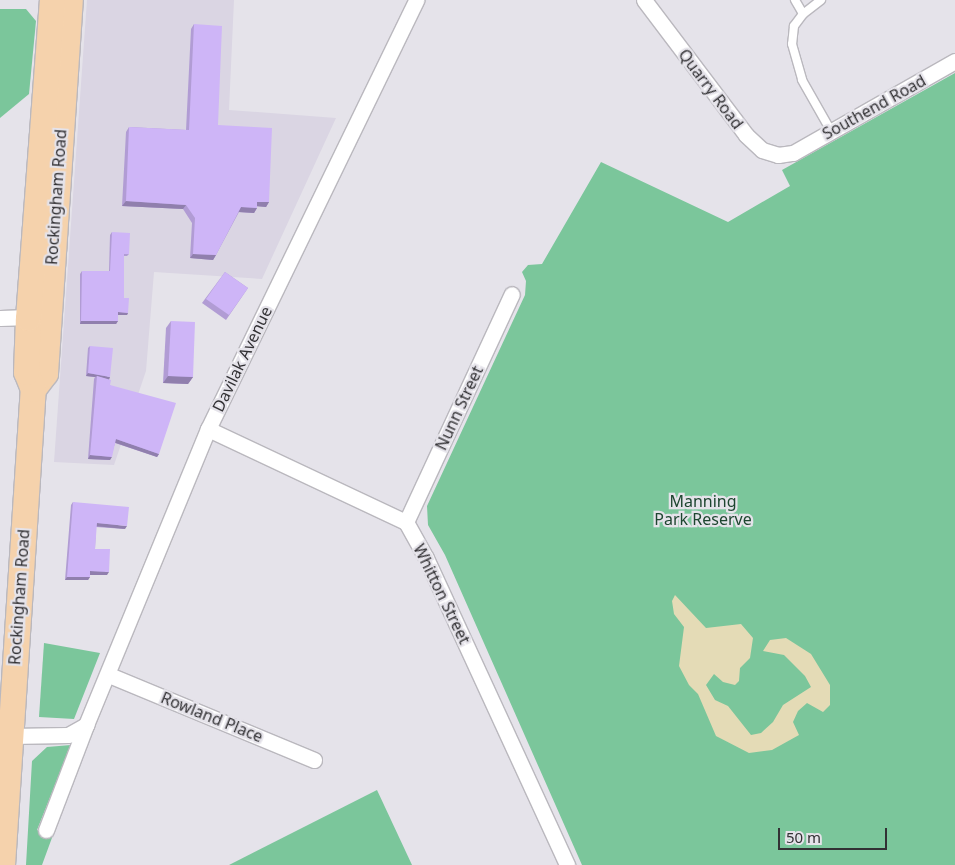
<!DOCTYPE html>
<html>
<head>
<meta charset="utf-8">
<style>
	body { margin:0 }
	#map { position:relative; width:955px; height:865px; overflow:hidden; background:#e5e3ea; font-family:"Noto Sans",sans-serif }
	div>[style] { position:absolute }
	.built>* { inset:0; background:#dad5e3 }
	.green>* { inset:0; background:#7bc69b }
	.sand>* { inset:0; background:#e4dbb6 }
	.roads { filter:drop-shadow(1px 0 #bab8be) drop-shadow(-1px 0 #bab8be) drop-shadow(0 1px #bab8be) drop-shadow(0 -1px #bab8be) }
	.lane>* { height:8px; margin:-4px; padding:0 4px; transform-origin:4px; border-radius:4px; background:#fff }
	.street>* { height:15px; margin:-7.5px; padding:0 7.5px; transform-origin:7.5px; border-radius:7.5px; background:#fff }
	.primary>* { height:25px; margin:-12.5px; padding:0 12.5px; transform-origin:12.5px; border-radius:12.5px; background:#f5d2ac }
	.wall>* { inset:0; background:#b19cd4 }
	.shaded-wall>* { inset:0; background:#907fad }
	.building>* { inset:0; background:#ceb5f7 }
	span { translate:-50% -50%; white-space:nowrap; text-align:center; line-height:1.15; -webkit-text-stroke:4.5px #e5e3ea; paint-order:stroke }
	.street-label { font-size:16px; color:#323134 }
	.park-label { font-size:16px; color:#1e4630 }
	.scale { position:absolute; left:778px; top:828px; width:109px; height:22px; box-sizing:border-box; border:2px solid #323134; border-top:0; padding-left:6px; font-size:15px; line-height:18px; white-space:nowrap; color:#323134; -webkit-text-stroke:4px #e5e3ea; paint-order:stroke }
</style>
</head>
<body>
<div id="map">
	<div class="built">
		<div style="clip-path:polygon(87px 0,234px 0,229px 110px,336px 118px,262px 279px,154px 272px,146px 371px,114px 465px,54px 462px)"></div>
	</div>
	<div class="green">
		<div style="clip-path:polygon(0 9px,26px 9px,36px 21px,29px 94px,0 118px)"></div>
		<div style="clip-path:polygon(955px 73px,955px 865px,582px 865px,445px 555px,428px 525px,427px 506px,525px 295px,526px 281px,522px 272px,528px 265px,542px 264px,601px 162px,728px 222px,790px 186px,782px 170px)"></div>
		<div style="clip-path:polygon(44px 643px,100px 653px,74px 719px,39px 717px)"></div>
		<div style="clip-path:polygon(71px 745px,37px 830px,53px 835px,42px 865px,26px 865px,32px 761px,47px 747px)"></div>
		<div style="clip-path:polygon(377px 790px,412px 865px,229px 865px)"></div>
	</div>
	<div class="sand">
		<div style="clip-path:polygon(675px 595px,706px 628px,741px 624px,753px 638px,750px 658px,740px 668px,739px 681px,735px 685px,723px 682px,714px 674px,706px 685px,715px 700px,728px 706px,751px 735px,761px 733px,773px 722px,783px 705px,811px 687px,805px 676px,784px 655px,763px 651px,770px 640px,786px 638px,811px 654px,830px 685px,830px 705px,823px 712px,807px 703px,798px 711px,793px 722px,799px 735px,772px 750px,749px 753px,716px 736px,698px 694px,689px 685px,679px 666px,684px 627px,674px 614px,672px 601px)"></div>
	</div>
	<div class="roads">
		<div class="lane">
			<div style="left:795px;top:0;width:16px;rotate:60deg"></div>
			<div style="left:821px;top:0;width:23px;rotate:142deg"></div>
			<div style="left:803px;top:14px;width:15px;rotate:127deg"></div>
			<div style="left:794px;top:26px;width:18px;rotate:96deg"></div>
			<div style="left:792px;top:44px;width:37px;rotate:74deg"></div>
			<div style="left:802px;top:80px;width:59px;rotate:60.4deg"></div>
		</div>
		<div class="street">
			<div style="left:644px;top:0;width:169px;rotate:52.9deg"></div>
			<div style="left:746px;top:135px;width:22px;rotate:43deg"></div>
			<div style="left:762px;top:150px;width:17px;rotate:17deg"></div>
			<div style="left:778px;top:155px;width:15px;rotate:-8deg"></div>
			<div style="left:793px;top:153px;width:186px;rotate:-29.6deg"></div>
			<div style="left:0;top:318px;width:36px;rotate:-2deg"></div>
			<div style="left:208px;top:429px;width:219px;rotate:25.2deg"></div>
			<div style="left:406px;top:522px;width:41px;rotate:60.9deg"></div>
			<div style="left:426px;top:558px;width:338px;rotate:65.3deg"></div>
			<div style="left:406px;top:522px;width:251px;rotate:-65.1deg"></div>
			<div style="left:109px;top:675px;width:222px;rotate:22.5deg"></div>
			<div style="left:10px;top:736px;width:58px;rotate:-1deg"></div>
			<div style="left:68px;top:735px;width:21px;rotate:-29deg"></div>
			<div style="left:86px;top:725px;width:320px;rotate:-67.6deg"></div>
			<div style="left:208px;top:429px;width:477px;rotate:-64.1deg"></div>
			<div style="left:46px;top:830px;width:112px;rotate:-69.1deg"></div>
		</div>
		<div class="primary">
			<div style="left:33px;top:389px;width:20px;rotate:-53deg"></div>
			<div style="left:45px;top:373px;width:374px;rotate:-86.2deg"></div>
			<div style="left:2px;top:865px;width:477px;rotate:-86.3deg"></div>
			<div style="left:33px;top:389px;width:18px;rotate:-112deg"></div>
			<div style="left:26px;top:372px;width:54px;rotate:-87.9deg"></div>
			<div style="left:28px;top:318px;width:319px;rotate:-85.7deg"></div>
		</div>
	</div>
	<div class="wall">
		<div style="clip-path:polygon(194px 24px,218px 125px,269px 202px,266px 207px,257px 206px,257px 208px,254px 213px,239px 212px,216px 255px,213px 260px,190px 258px,192px 223px,183px 209px,122px 206px,126px 132px,129px 127px,186px 130px,191px 29px)"></div>
		<div style="clip-path:polygon(112px 232px,129px 254px,127px 256px,124px 256px,124px 298px,128px 313px,127px 315px,118px 315px,118px 321px,116px 324px,80px 324px,80px 274px,82px 271px,109px 271px,110px 235px)"></div>
		<div style="clip-path:polygon(225px 272px,248px 288px,226px 320px,202px 303px)"></div>
		<div style="clip-path:polygon(171px 321px,193px 377px,188px 384px,163px 383px,166px 328px)"></div>
		<div style="clip-path:polygon(90px 346px,109px 380px,110px 385px,159px 454px,157px 457px,115px 443px,110px 460px,88px 459px,94px 379px,95px 377px,86px 376px,88px 348px)"></div>
		<div style="clip-path:polygon(73px 502px,125px 529px,96px 527px,95px 549px,107px 575px,90px 575px,90px 577px,88px 580px,65px 580px,71px 505px)"></div>
	</div>
	<div class="shaded-wall">
		<div style="clip-path:polygon(126px 201px,186px 205px,183px 209px,122px 206px)"></div>
		<div style="clip-path:polygon(257px 202px,269px 202px,266px 207px,254px 206px)"></div>
		<div style="clip-path:polygon(241px 207px,257px 208px,254px 213px,238px 212px)"></div>
		<div style="clip-path:polygon(193px 254px,216px 255px,213px 260px,190px 258px)"></div>
		<div style="clip-path:polygon(118px 312px,128px 313px,127px 315px,116px 315px)"></div>
		<div style="clip-path:polygon(81px 321px,118px 321px,116px 324px,80px 324px)"></div>
		<div style="clip-path:polygon(88px 373px,110px 377px,109px 380px,97px 376px,95px 377px,86px 376px)"></div>
		<div style="clip-path:polygon(168px 376px,193px 377px,188px 384px,163px 383px)"></div>
		<div style="clip-path:polygon(116px 439px,159px 454px,157px 457px,113px 442px)"></div>
		<div style="clip-path:polygon(90px 455px,112px 457px,110px 460px,88px 459px)"></div>
		<div style="clip-path:polygon(97px 523px,127px 526px,125px 529px,94px 526px)"></div>
		<div style="clip-path:polygon(90px 571px,109px 572px,107px 575px,88px 575px)"></div>
		<div style="clip-path:polygon(67px 577px,90px 577px,88px 580px,65px 580px)"></div>
	</div>
	<div class="building">
		<div style="clip-path:polygon(194px 24px,222px 26px,218px 125px,272px 128px,269px 202px,257px 202px,257px 208px,241px 207px,216px 255px,193px 254px,195px 218px,186px 205px,126px 201px,129px 127px,189px 130px)"></div>
		<div style="clip-path:polygon(112px 232px,130px 233px,129px 254px,124px 254px,124px 298px,129px 298px,128px 313px,118px 312px,118px 321px,81px 321px,82px 271px,110px 271px)"></div>
		<div style="clip-path:polygon(225px 272px,248px 288px,229px 315px,206px 299px)"></div>
		<div style="clip-path:polygon(171px 321px,195px 322px,193px 377px,168px 376px)"></div>
		<div style="clip-path:polygon(90px 346px,113px 348px,110px 377px,88px 373px)"></div>
		<div style="clip-path:polygon(97px 376px,111px 380px,110px 385px,176px 403px,159px 454px,116px 439px,112px 457px,90px 455px)"></div>
		<div style="clip-path:polygon(73px 502px,129px 507px,127px 526px,97px 523px,95px 549px,110px 549px,109px 572px,90px 571px,90px 577px,67px 577px)"></div>
	</div>
	<div class="street-label">
		<span style="left:711px;top:89px;rotate:53deg">Quarry Road</span>
		<span style="left:874px;top:107px;rotate:-29deg">Southend Road</span>
		<span style="left:56px;top:197px;rotate:-86deg">Rockingham Road</span>
		<span style="left:242px;top:359px;rotate:-64deg">Davilak Avenue</span>
		<span style="left:459px;top:408px;rotate:-65deg">Nunn Street</span>
		<span style="left:442px;top:594px;rotate:64deg">Whitton Street</span>
		<span style="left:19px;top:597px;rotate:-86deg">Rockingham Road</span>
		<span style="left:212px;top:717px;rotate:22deg">Rowland Place</span>
	</div>
	<div class="park-label">
		<span style="left:703px;top:510px">Manning<br>Park Reserve</span>
	</div>
	<div class="scale">50 m</div>
</div>
</body>
</html>
